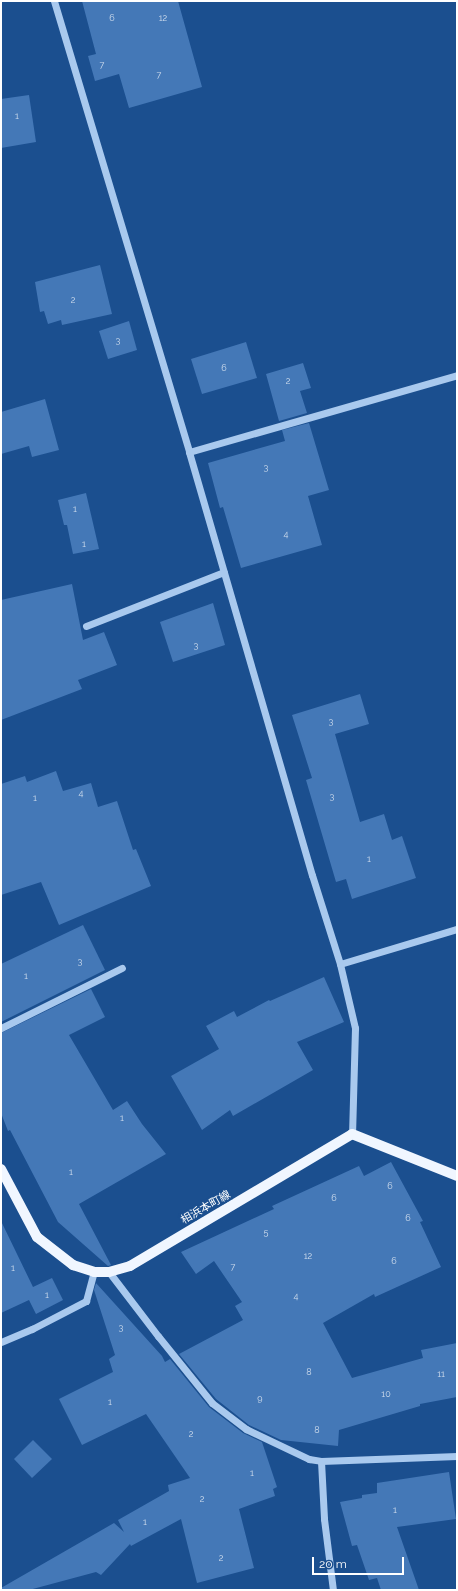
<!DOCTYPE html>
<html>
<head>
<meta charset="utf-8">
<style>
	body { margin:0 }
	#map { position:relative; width:458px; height:1591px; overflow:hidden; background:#1b4f8f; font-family:Raleway,"Noto Sans JP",sans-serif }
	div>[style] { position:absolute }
	.building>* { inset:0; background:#4478b7 }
	.minor>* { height:7px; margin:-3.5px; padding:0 3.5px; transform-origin:3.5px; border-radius:3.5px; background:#a9c9ee }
	.major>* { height:10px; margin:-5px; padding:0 5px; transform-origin:5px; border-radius:5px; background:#f0f6ff }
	span { translate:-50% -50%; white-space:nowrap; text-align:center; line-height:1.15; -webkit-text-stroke:4px #1b4f8f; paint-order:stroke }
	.number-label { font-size:9px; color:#d0dded }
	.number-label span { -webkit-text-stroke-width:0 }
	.street-label { font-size:11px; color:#fff }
	.frame { position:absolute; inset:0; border:2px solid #fff; pointer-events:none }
	.scale { position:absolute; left:312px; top:1557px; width:92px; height:18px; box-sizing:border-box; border:2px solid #fff; border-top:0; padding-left:5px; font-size:12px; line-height:14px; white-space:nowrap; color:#fff; -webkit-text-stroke:3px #1b4f8f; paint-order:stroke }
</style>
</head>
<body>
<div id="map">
	<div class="building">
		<div style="clip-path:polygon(82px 1px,178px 1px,202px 87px,129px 108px,119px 74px,95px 81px,88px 56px,96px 54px)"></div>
		<div style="clip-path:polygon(29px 95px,36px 142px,1px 148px,1px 99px)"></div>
		<div style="clip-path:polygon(100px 265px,112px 314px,62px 325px,61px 320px,48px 324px,44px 311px,40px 312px,35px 282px)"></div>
		<div style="clip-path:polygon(129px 321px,137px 350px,108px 359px,99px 331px)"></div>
		<div style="clip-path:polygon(246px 342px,257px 378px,202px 394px,191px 359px)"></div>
		<div style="clip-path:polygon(303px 363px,311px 388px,300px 391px,307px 413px,279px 421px,266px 374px)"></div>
		<div style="clip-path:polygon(45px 399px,59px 450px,32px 457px,29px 446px,1px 454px,1px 412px)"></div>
		<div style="clip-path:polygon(309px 423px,329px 490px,308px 496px,322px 545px,241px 568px,223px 507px,220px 508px,208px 463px,285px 441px,282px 430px)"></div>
		<div style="clip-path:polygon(86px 493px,99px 549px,73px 554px,67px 525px,64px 525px,58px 500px)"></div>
		<div style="clip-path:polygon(72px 584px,83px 640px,104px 632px,117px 665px,78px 680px,82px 689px,1px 720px,1px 600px)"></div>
		<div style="clip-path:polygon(213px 603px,225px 645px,173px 662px,160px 622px)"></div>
		<div style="clip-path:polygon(360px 694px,369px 724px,335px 734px,360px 822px,384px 814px,392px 840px,402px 836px,416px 878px,352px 899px,346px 879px,336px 882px,306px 780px,312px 778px,292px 715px)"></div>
		<div style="clip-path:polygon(56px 771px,63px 791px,91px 783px,98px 807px,117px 801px,133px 850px,136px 849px,151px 886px,59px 925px,41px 882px,1px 895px,1px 784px,25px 776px,27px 782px)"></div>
		<div style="clip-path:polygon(83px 925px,105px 970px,1px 1022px,1px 964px)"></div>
		<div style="clip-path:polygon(324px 977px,344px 1022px,297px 1042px,313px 1070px,233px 1116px,230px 1110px,202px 1130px,171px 1076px,219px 1049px,206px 1026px,234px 1011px,237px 1017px,269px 1000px,270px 1001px)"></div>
		<div style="clip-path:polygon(91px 989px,105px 1017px,69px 1035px,113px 1110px,127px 1101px,142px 1124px,166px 1154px,79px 1204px,111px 1265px,108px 1266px,58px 1222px,10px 1130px,8px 1131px,1px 1113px,1px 1033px)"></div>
		<div style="clip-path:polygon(391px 1162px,423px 1221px,420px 1222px,441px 1267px,375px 1297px,374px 1294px,323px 1323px,352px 1378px,423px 1358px,421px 1350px,457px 1343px,457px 1397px,420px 1404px,420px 1406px,339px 1430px,338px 1446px,281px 1440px,249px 1425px,216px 1399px,179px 1354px,243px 1320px,235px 1306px,242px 1302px,214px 1261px,196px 1274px,181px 1252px,274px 1209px,272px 1206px,359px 1166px,364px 1176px)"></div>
		<div style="clip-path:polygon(1px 1221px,33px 1287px,52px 1278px,63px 1300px,36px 1314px,29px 1300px,1px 1313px)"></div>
		<div style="clip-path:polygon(96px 1283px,162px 1356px,165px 1362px,170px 1359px,209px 1407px,243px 1433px,262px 1442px,277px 1487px,273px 1489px,275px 1496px,239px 1509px,254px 1568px,197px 1583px,181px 1519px,131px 1546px,130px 1544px,101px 1575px,96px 1572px,29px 1590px,1px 1590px,1px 1588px,114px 1523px,124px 1532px,118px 1520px,169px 1491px,168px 1485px,190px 1478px,146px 1414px,82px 1445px,59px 1399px,113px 1372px,109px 1359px,115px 1355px,94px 1290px)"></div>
		<div style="clip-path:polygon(33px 1440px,52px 1459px,32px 1478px,14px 1459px)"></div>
		<div style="clip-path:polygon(449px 1472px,456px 1519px,397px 1527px,419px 1590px,381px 1590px,377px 1578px,369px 1580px,357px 1545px,352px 1546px,340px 1502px,362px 1498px,362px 1495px,377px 1493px,377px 1483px)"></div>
	</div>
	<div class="minor">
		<div style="left:54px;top:1px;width:471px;rotate:73.3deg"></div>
		<div style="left:189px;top:452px;width:441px;rotate:73.8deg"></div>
		<div style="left:312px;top:875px;width:93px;rotate:72.5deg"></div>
		<div style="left:340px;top:964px;width:66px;rotate:76.8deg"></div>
		<div style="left:355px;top:1028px;width:106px;rotate:91.6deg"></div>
		<div style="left:189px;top:452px;width:279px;rotate:-16deg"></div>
		<div style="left:86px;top:626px;width:148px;rotate:-21.4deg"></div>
		<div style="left:340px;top:964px;width:122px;rotate:-16.7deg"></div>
		<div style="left:1px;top:1028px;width:135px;rotate:-26.4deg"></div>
		<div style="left:109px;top:1272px;width:81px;rotate:52.6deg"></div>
		<div style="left:158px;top:1336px;width:86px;rotate:51.1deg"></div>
		<div style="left:212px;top:1403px;width:43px;rotate:37.4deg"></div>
		<div style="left:246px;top:1429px;width:70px;rotate:25.5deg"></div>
		<div style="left:309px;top:1459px;width:12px;rotate:9deg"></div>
		<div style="left:321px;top:1461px;width:136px;rotate:-2.1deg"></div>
		<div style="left:1px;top:1342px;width:34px;rotate:-23deg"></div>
		<div style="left:32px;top:1329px;width:61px;rotate:-27.4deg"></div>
		<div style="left:86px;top:1301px;width:30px;rotate:-75deg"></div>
		<div style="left:321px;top:1461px;width:58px;rotate:87deg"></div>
		<div style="left:324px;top:1519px;width:72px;rotate:82.8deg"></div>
	</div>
	<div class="major">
		<div style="left:1px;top:1169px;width:77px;rotate:62.1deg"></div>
		<div style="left:37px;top:1237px;width:46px;rotate:37.9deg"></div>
		<div style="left:73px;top:1265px;width:22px;rotate:18deg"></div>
		<div style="left:94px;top:1272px;width:15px"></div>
		<div style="left:109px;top:1272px;width:22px;rotate:-16deg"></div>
		<div style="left:130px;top:1266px;width:258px;rotate:-30.7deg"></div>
		<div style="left:352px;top:1134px;width:113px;rotate:21.8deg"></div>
	</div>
	<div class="number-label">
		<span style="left:112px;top:18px">6</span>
		<span style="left:163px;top:18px">12</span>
		<span style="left:102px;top:65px">7</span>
		<span style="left:159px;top:75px">7</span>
		<span style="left:17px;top:116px">1</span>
		<span style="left:73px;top:300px">2</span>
		<span style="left:118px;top:340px">3</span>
		<span style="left:224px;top:368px">6</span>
		<span style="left:288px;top:381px">2</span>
		<span style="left:266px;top:467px">3</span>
		<span style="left:75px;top:509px">1</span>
		<span style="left:286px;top:534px">4</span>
		<span style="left:84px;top:544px">1</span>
		<span style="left:196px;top:645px">3</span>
		<span style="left:331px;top:721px">3</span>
		<span style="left:81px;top:793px">4</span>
		<span style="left:332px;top:796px">3</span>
		<span style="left:35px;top:798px">1</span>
		<span style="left:369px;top:859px">1</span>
		<span style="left:80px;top:961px">3</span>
		<span style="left:26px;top:976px">1</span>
		<span style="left:122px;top:1118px">1</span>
		<span style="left:71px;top:1172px">1</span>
		<span style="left:390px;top:1186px">6</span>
		<span style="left:334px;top:1198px">6</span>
		<span style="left:408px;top:1218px">6</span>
		<span style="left:266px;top:1232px">5</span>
		<span style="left:308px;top:1256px">12</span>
		<span style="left:394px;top:1261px">6</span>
		<span style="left:233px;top:1267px">7</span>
		<span style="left:13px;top:1268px">1</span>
		<span style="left:47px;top:1295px">1</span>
		<span style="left:296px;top:1296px">4</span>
		<span style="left:121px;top:1327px">3</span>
		<span style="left:309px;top:1372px">8</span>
		<span style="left:441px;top:1374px">11</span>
		<span style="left:386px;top:1394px">10</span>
		<span style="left:260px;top:1398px">9</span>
		<span style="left:110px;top:1402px">1</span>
		<span style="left:317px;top:1430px">8</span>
		<span style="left:191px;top:1434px">2</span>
		<span style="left:252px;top:1473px">1</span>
		<span style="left:202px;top:1499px">2</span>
		<span style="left:395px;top:1510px">1</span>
		<span style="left:145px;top:1522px">1</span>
		<span style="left:221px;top:1558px">2</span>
	</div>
	<div class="street-label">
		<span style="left:206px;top:1208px;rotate:-30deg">相浜本町線</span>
	</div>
	<div class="frame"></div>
	<div class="scale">20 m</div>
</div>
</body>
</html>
